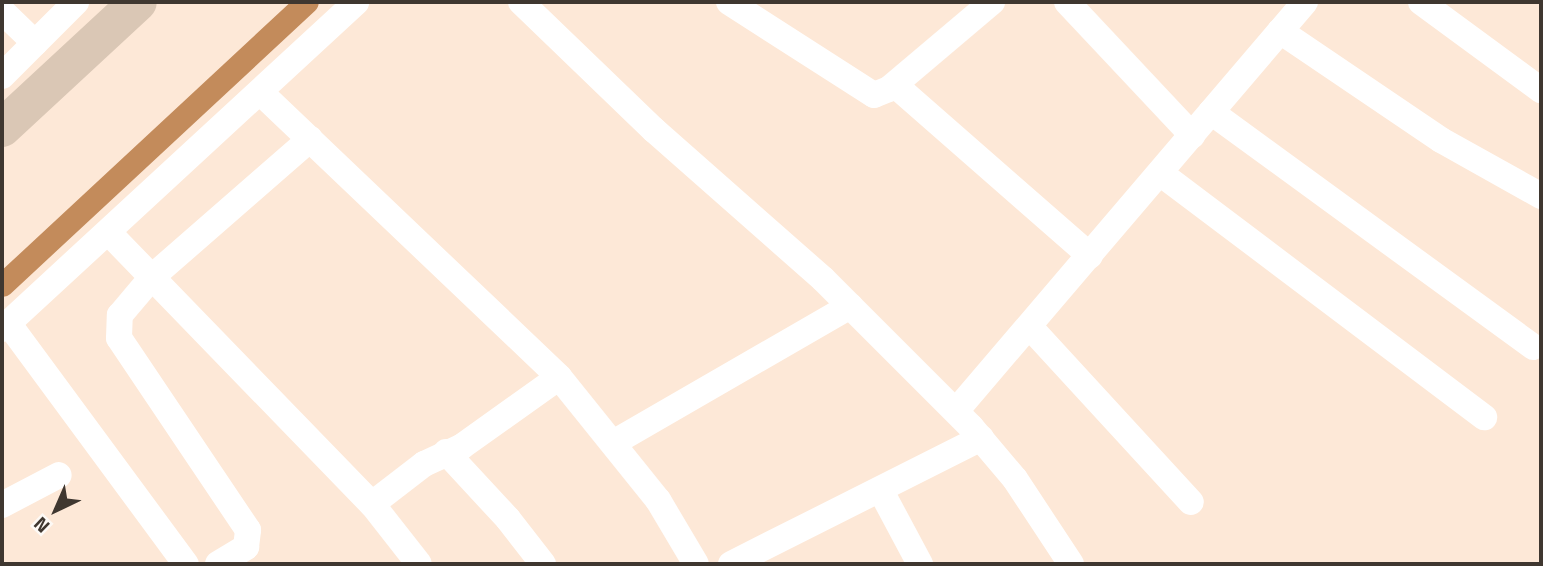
<!DOCTYPE html>
<html>
<head>
<meta charset="utf-8">
<style>
	body { margin:0 }
	#map { position:relative; width:1543px; height:566px; overflow:hidden; background:#fde8d7; font-family:"Titillium Web",sans-serif }
	div>[style] { position:absolute }
	.canal>* { height:23px; margin:-11.5px; padding:0 11.5px; transform-origin:11.5px; border-radius:11.5px; background:#c38b5b }
	.street>* { height:26px; margin:-13px; padding:0 13px; transform-origin:13px; border-radius:13px; background:#fff }
	.secondary>* { height:38px; margin:-19px; padding:0 19px; transform-origin:19px; border-radius:19px; background:#dac7b5 }
	span { translate:-50% -50%; white-space:nowrap; text-align:center; line-height:1.15; -webkit-text-stroke:5px #fdf9f5; paint-order:stroke }
	.frame { position:absolute; inset:0; border:4px solid #3f3730; pointer-events:none }
	.north { position:absolute; left:21px; top:475px; width:70px; height:70px; -webkit-text-stroke:5px #fdf9f5; paint-order:stroke; rotate:224deg; font-size:19px; font-weight:700; line-height:28px; text-align:center; color:#3f3730 }
	.north::after { content:''; display:block; margin:auto; width:24px; height:32px; background:#3f3730; clip-path:polygon(50% 0,100% 100%,50% 72%,0 100%) }
</style>
</head>
<body>
<div id="map">
	<div class="canal">
		<div style="left:2px;top:285px;width:416px;rotate:-42.9deg"></div>
	</div>
	<div class="street">
		<div style="left:521px;top:2px;width:185px;rotate:43.9deg"></div>
		<div style="left:654px;top:130px;width:225px;rotate:41.4deg"></div>
		<div style="left:823px;top:279px;width:209px;rotate:45deg"></div>
		<div style="left:971px;top:427px;width:68px;rotate:49.8deg"></div>
		<div style="left:1015px;top:479px;width:102px;rotate:56.6deg"></div>
		<div style="left:729px;top:2px;width:172px;rotate:32.7deg"></div>
		<div style="left:874px;top:95px;width:16px;rotate:-22deg"></div>
		<div style="left:889px;top:89px;width:135px;rotate:-40.2deg"></div>
		<div style="left:1067px;top:2px;width:183px;rotate:46.8deg"></div>
		<div style="left:1421px;top:2px;width:149px;rotate:36.3deg"></div>
		<div style="left:2px;top:11px;width:46px;rotate:44.1deg"></div>
		<div style="left:1280px;top:31px;width:194px;rotate:34.1deg"></div>
		<div style="left:1441px;top:140px;width:115px;rotate:29.2deg"></div>
		<div style="left:2px;top:76px;width:105px;rotate:-45deg"></div>
		<div style="left:895px;top:85px;width:259px;rotate:41.2deg"></div>
		<div style="left:260px;top:92px;width:413px;rotate:43.6deg"></div>
		<div style="left:559px;top:377px;width:158px;rotate:51.2deg"></div>
		<div style="left:658px;top:500px;width:74px;rotate:59.3deg"></div>
		<div style="left:1211px;top:112px;width:399px;rotate:36.1deg"></div>
		<div style="left:1160px;top:173px;width:406px;rotate:37deg"></div>
		<div style="left:108px;top:232px;width:379px;rotate:45.9deg"></div>
		<div style="left:372px;top:504px;width:76px;rotate:51.9deg"></div>
		<div style="left:8px;top:323px;width:300px;rotate:53.6deg"></div>
		<div style="left:1029px;top:326px;width:239px;rotate:47.4deg"></div>
		<div style="left:2px;top:329px;width:482px;rotate:-42.7deg"></div>
		<div style="left:956px;top:411px;width:538px;rotate:-49.53deg"></div>
		<div style="left:613px;top:443px;width:274px;rotate:-30deg"></div>
		<div style="left:446px;top:452px;width:91px;rotate:47.2deg"></div>
		<div style="left:508px;top:519px;width:57px;rotate:52.1deg"></div>
		<div style="left:881px;top:491px;width:83px;rotate:61.9deg"></div>
		<div style="left:372px;top:504px;width:66px;rotate:-37.6deg"></div>
		<div style="left:424px;top:464px;width:41px;rotate:-24.7deg"></div>
		<div style="left:461px;top:447px;width:120px;rotate:-35.5deg"></div>
		<div style="left:2px;top:505px;width:64px;rotate:-27.8deg"></div>
		<div style="left:218px;top:564px;width:33px;rotate:-31deg"></div>
		<div style="left:246px;top:547px;width:17px;rotate:-83deg"></div>
		<div style="left:248px;top:530px;width:231px;rotate:-123.9deg"></div>
		<div style="left:119px;top:338px;width:23px;rotate:-88deg"></div>
		<div style="left:120px;top:315px;width:50px;rotate:-49.9deg"></div>
		<div style="left:152px;top:277px;width:210px;rotate:-41.1deg"></div>
		<div style="left:731px;top:564px;width:280px;rotate:-26.7deg"></div>
	</div>
	<div class="secondary">
		<div style="left:2px;top:128px;width:185px;rotate:-42.8deg"></div>
	</div>
	<div class="frame"></div>
	<div class="north">N</div>
</div>
</body>
</html>
